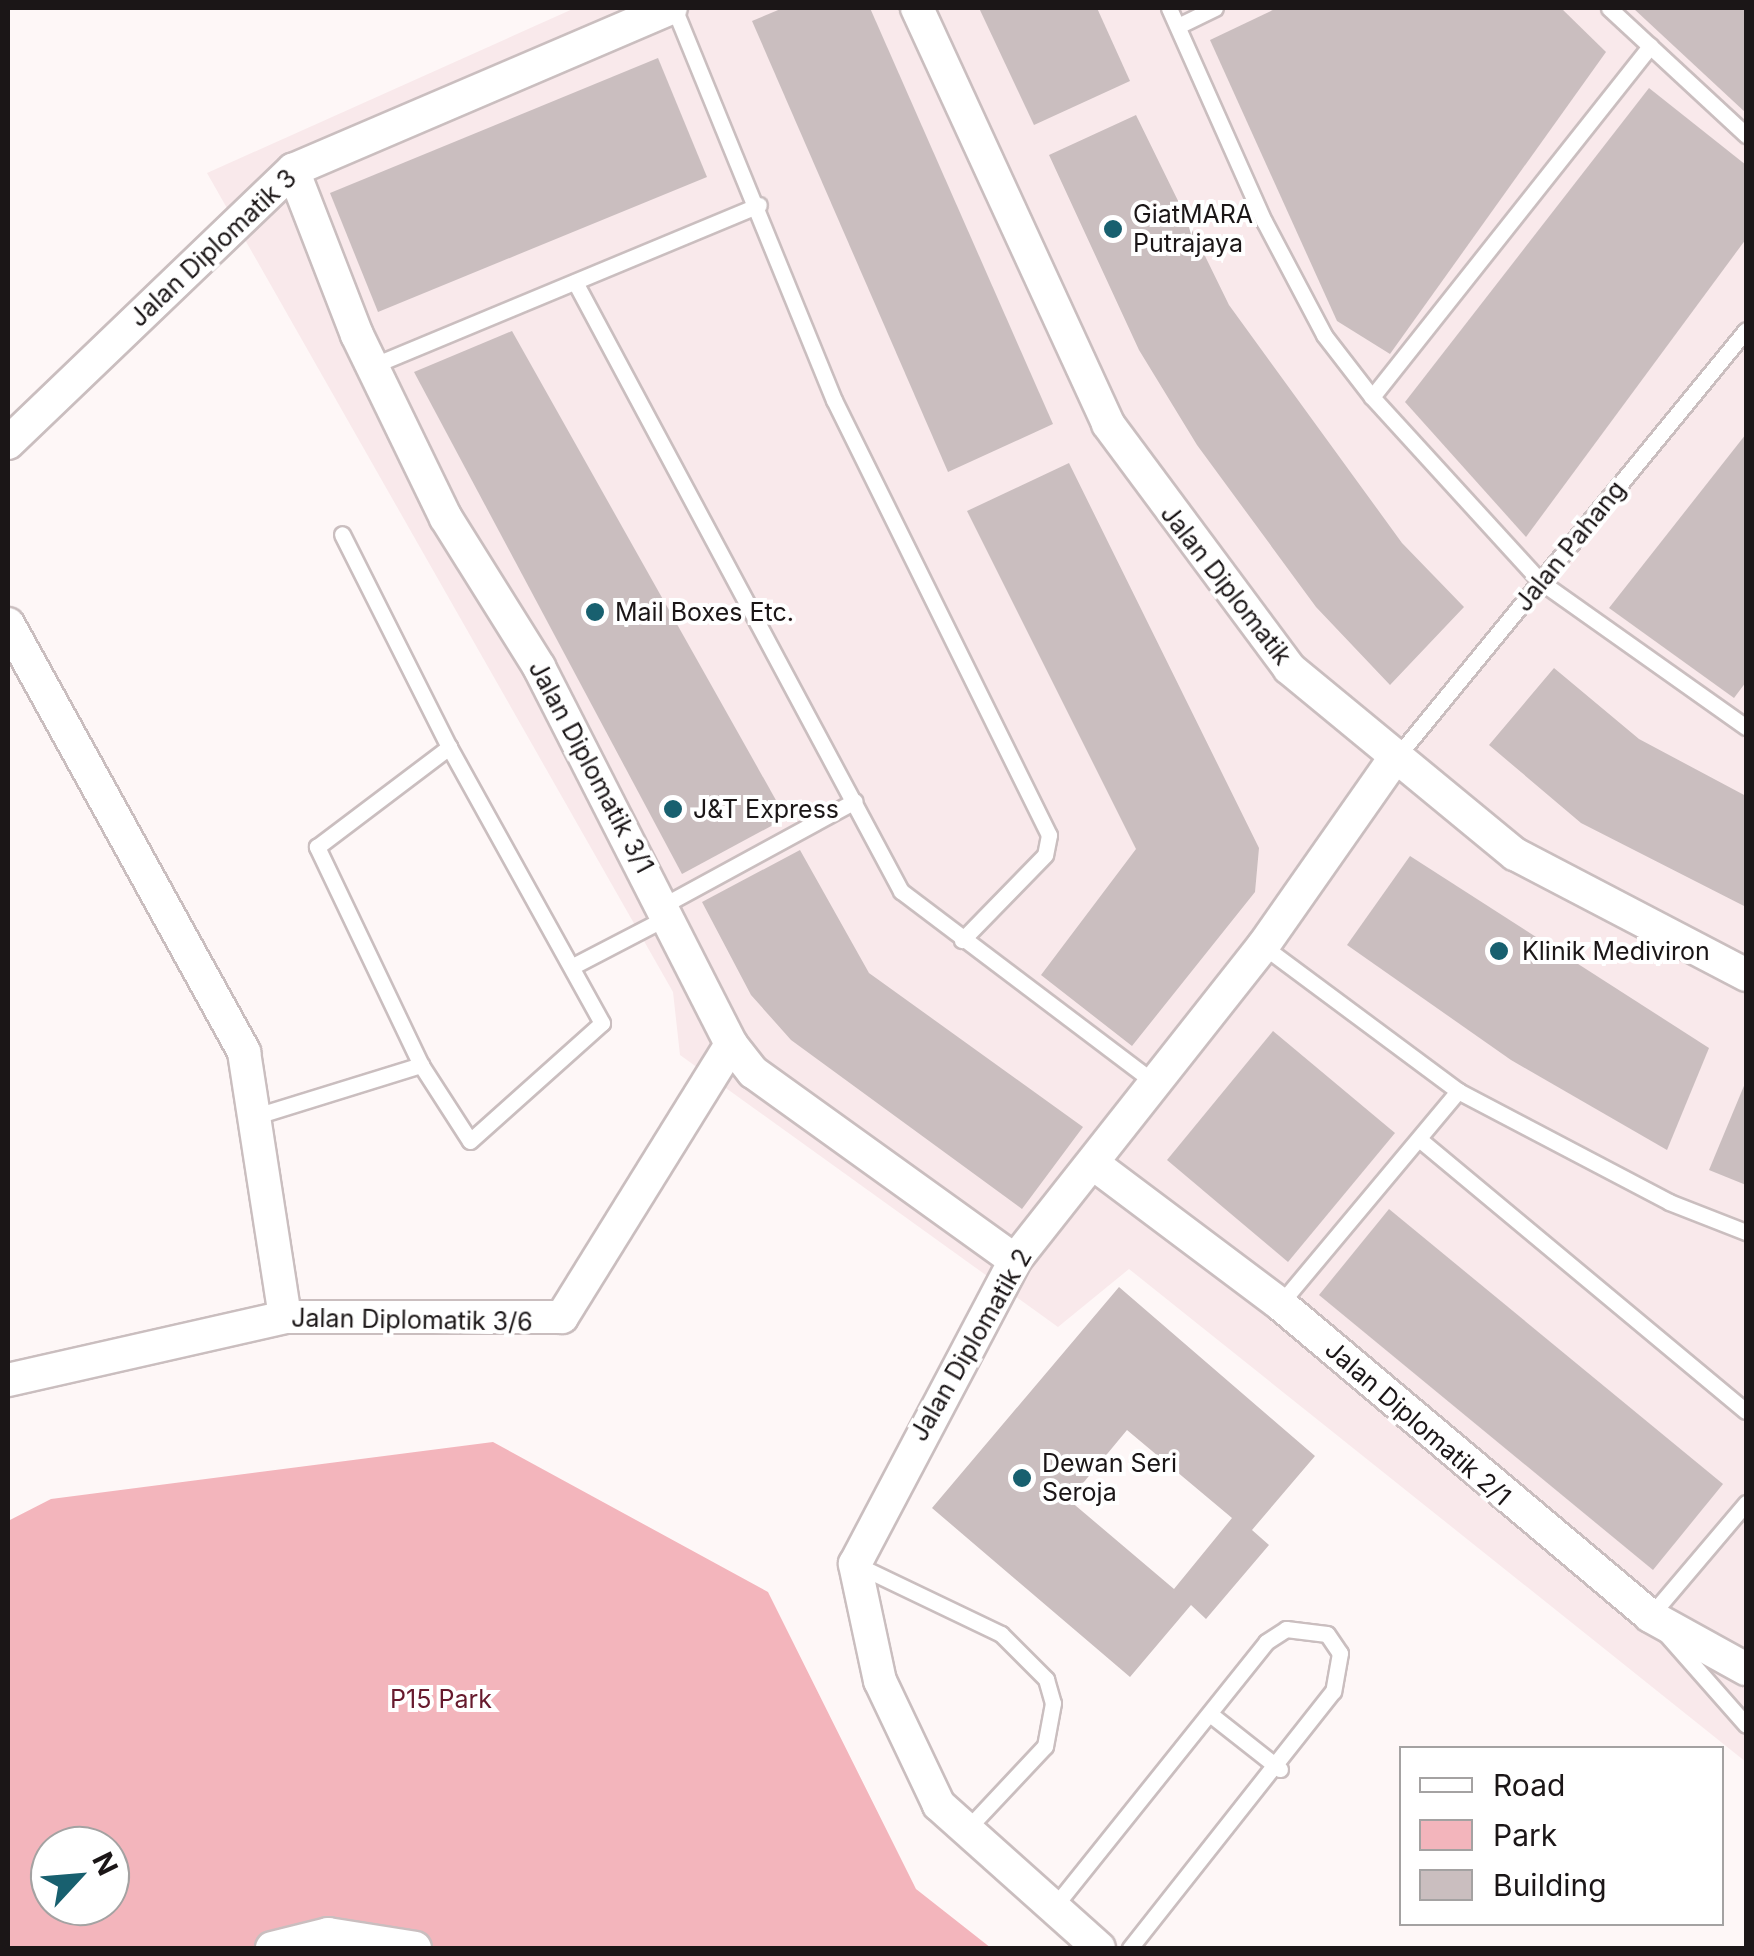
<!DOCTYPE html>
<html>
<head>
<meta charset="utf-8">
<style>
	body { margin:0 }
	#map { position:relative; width:1754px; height:1956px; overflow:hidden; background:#fef7f7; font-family:Inter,sans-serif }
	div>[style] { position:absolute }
	.built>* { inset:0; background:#f9e9eb }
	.green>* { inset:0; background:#f3b5bc }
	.building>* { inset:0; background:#cabebf }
	.roads { filter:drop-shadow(2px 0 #cabebf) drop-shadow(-2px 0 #cabebf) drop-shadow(0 2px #cabebf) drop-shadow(0 -2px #cabebf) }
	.service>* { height:15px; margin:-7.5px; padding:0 7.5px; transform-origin:7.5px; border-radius:7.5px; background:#fff }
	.minor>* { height:32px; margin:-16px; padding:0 16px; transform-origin:16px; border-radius:16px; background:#fff }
	.dots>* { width:28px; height:28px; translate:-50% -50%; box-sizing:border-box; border:5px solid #fff; border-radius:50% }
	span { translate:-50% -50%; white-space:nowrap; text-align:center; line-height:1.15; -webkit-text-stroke:8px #fff; paint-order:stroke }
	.poi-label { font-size:25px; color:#1b1617 }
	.left { translate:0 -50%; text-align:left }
	.street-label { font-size:25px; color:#1b1617 }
	.park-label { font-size:25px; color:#671a2d }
	.frame { position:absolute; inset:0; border:10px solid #1b1617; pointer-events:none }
	.legend { position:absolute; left:1399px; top:1746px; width:325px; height:180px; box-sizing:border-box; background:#fff; border:2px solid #a4a2a2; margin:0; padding:12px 18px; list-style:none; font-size:30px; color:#1b1617 }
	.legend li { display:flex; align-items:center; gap:20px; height:50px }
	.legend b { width:50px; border:2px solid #a4a2a2 }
	.north { position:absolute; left:30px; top:1826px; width:100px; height:100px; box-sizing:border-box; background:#fff; border:2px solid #a4a2a2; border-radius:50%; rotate:64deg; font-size:28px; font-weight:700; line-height:40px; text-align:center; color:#1b1617 }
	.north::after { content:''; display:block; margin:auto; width:35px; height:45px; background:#18606f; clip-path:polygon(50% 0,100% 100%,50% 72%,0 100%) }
</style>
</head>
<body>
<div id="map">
	<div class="built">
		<div style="clip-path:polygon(575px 8px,1746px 8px,1746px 1762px,1129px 1269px,1058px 1327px,680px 1055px,673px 992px,207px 173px)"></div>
	</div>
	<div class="green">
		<div style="clip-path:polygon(evenodd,493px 1442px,768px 1592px,916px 1889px,991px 1948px,8px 1948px,8px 1521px,51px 1499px,493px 1442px,50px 1846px,110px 1846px,110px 1906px,50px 1906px,50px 1846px)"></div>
	</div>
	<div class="building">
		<div style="clip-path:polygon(783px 8px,870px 8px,1053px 424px,948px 472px,752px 21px)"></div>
		<div style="clip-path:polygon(979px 8px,1097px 8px,1130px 81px,1034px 125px)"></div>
		<div style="clip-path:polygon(1277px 8px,1561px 8px,1606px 52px,1390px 354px,1337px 321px,1210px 40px)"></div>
		<div style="clip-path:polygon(1633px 8px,1746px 8px,1746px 113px)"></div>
		<div style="clip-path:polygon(658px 58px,707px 177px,378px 312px,330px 193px)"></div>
		<div style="clip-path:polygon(1649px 88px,1746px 165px,1746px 239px,1526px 537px,1405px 402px)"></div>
		<div style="clip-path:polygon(1136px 115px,1229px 305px,1402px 543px,1464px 607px,1390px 685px,1316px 607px,1197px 445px,1139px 350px,1049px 155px)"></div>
		<div style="clip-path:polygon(512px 331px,786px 818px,682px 874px,414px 372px)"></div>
		<div style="clip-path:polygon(1746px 434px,1746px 682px,1734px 698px,1609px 608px)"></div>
		<div style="clip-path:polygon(1069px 463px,1259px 848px,1255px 892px,1132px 1046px,1041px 975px,1136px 849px,967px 511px)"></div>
		<div style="clip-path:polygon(1554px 668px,1639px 739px,1746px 796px,1746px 907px,1581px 823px,1489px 745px)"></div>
		<div style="clip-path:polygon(800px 850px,869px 973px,1083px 1127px,1022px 1209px,791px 1040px,751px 995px,702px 902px)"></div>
		<div style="clip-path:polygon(1410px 856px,1709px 1048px,1667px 1150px,1511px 1060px,1347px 945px)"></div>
		<div style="clip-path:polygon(1273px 1031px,1395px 1133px,1288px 1262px,1167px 1160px)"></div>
		<div style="clip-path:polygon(1746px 1081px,1746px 1185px,1709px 1170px)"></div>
		<div style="clip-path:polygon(1389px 1209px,1723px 1484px,1653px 1570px,1319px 1295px)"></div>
		<div style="clip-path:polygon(evenodd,1119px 1287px,1315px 1456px,1252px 1530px,1269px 1545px,1206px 1619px,1191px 1605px,1130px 1677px,932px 1508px,1119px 1287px,1127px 1430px,1232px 1518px,1174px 1589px,1069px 1500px,1127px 1430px)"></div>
	</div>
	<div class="roads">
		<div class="service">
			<div style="left:674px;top:8px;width:423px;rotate:67.8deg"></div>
			<div style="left:834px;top:400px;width:485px;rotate:63.7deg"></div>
			<div style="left:1049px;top:835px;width:20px;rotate:101deg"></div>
			<div style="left:1045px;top:855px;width:119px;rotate:134.3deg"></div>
			<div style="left:1169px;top:8px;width:233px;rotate:66deg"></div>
			<div style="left:1264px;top:221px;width:129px;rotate:62.2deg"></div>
			<div style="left:1324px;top:335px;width:78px;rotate:52.3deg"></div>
			<div style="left:1372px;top:397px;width:251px;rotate:47.6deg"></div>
			<div style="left:1541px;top:582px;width:251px;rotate:35.3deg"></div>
			<div style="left:1609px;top:8px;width:187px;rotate:42.8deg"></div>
			<div style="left:1178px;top:26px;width:41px;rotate:-25.9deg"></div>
			<div style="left:575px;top:282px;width:691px;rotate:61.84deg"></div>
			<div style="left:901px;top:891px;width:320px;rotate:37.1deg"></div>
			<div style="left:372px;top:366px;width:419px;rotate:-22.6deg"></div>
			<div style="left:1372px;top:397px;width:448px;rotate:-51.6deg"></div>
			<div style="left:1395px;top:759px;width:554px;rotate:-50.71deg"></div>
			<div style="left:664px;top:905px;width:217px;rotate:-28.6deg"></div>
			<div style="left:1263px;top:946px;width:243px;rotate:36.6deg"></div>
			<div style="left:1458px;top:1091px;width:238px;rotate:27.7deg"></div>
			<div style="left:1669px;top:1202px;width:83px;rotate:21.3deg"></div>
			<div style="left:575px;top:965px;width:106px;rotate:-27.5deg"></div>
			<div style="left:421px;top:1065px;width:90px;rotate:57.2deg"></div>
			<div style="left:470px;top:1141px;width:177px;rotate:-41.8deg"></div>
			<div style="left:602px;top:1023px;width:316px;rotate:-119deg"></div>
			<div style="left:256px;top:1116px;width:173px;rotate:-17.2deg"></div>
			<div style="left:421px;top:1065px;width:242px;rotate:-115.5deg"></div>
			<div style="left:317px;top:847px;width:166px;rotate:-37.1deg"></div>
			<div style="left:449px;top:747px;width:238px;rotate:-116.7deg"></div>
			<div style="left:1419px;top:1139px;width:425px;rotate:39.8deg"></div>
			<div style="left:1280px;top:1304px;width:278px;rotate:-50.1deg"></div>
			<div style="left:1746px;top:1503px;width:148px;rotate:130.3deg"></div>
			<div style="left:1650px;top:1616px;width:145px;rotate:48.6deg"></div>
			<div style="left:855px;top:1564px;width:162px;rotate:25.6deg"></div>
			<div style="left:1001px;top:1634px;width:64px;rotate:45deg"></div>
			<div style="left:1046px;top:1679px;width:25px;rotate:74deg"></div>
			<div style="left:1053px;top:1703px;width:44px;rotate:100.5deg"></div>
			<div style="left:1045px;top:1746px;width:115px;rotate:133.2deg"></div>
			<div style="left:1210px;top:1714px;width:89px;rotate:38.2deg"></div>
			<div style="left:1054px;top:1907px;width:339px;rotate:-51.3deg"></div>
			<div style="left:1266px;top:1642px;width:24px;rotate:-33deg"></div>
			<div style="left:1286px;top:1629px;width:41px;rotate:7deg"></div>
			<div style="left:1327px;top:1634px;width:23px;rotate:56deg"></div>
			<div style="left:1340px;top:1653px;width:39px;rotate:100deg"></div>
			<div style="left:1333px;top:1691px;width:328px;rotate:128.3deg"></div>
		</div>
		<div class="minor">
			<div style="left:917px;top:8px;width:458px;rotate:65.3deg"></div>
			<div style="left:1108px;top:424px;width:304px;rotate:53.4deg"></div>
			<div style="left:1289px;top:668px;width:293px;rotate:39.5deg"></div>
			<div style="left:1515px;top:854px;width:261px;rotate:27.6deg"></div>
			<div style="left:293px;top:170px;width:177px;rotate:68.8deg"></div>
			<div style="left:357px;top:335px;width:203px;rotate:64.1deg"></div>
			<div style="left:446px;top:518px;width:176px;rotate:58deg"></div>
			<div style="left:539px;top:667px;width:423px;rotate:63deg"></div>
			<div style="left:731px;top:1044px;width:36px;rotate:52deg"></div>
			<div style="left:753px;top:1072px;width:322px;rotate:35.7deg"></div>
			<div style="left:8px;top:443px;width:395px;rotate:-43.8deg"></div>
			<div style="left:293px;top:170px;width:411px;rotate:-23.2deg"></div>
			<div style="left:8px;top:624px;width:489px;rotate:61.1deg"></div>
			<div style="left:244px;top:1052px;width:268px;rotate:81.2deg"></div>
			<div style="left:1095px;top:1165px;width:231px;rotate:36.9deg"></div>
			<div style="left:1280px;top:1304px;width:484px;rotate:40.1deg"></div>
			<div style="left:1650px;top:1616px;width:110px;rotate:28.9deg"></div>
			<div style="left:8px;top:1380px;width:284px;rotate:-12.8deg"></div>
			<div style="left:285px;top:1317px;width:277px"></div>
			<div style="left:562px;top:1317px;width:321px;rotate:-58.2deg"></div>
			<div style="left:272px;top:1948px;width:58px;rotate:-14deg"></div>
			<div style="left:328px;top:1934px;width:88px;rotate:9.1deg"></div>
			<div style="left:1099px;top:1948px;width:215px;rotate:-138.2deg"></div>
			<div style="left:939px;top:1805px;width:137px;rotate:-115.4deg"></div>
			<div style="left:880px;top:1681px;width:120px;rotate:-102.1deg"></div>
			<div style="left:855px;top:1564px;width:344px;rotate:-62.2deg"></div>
			<div style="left:1015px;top:1260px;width:400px;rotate:-51.7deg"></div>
			<div style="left:1263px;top:946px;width:225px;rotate:-55deg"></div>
		</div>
	</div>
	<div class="dots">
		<div style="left:1113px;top:229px;background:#18606f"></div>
		<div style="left:595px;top:612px;background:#18606f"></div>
		<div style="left:673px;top:809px;background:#18606f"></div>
		<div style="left:1499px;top:951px;background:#18606f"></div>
		<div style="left:1022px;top:1478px;background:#18606f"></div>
	</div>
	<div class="poi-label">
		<span class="left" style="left:1133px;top:229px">GiatMARA<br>Putrajaya</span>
		<span class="left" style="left:615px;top:612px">Mail Boxes Etc.</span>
		<span class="left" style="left:693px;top:809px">J&amp;T Express</span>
		<span class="left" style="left:1522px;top:951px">Klinik Mediviron</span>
		<span class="left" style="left:1042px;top:1478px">Dewan Seri<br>Seroja</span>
	</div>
	<div class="street-label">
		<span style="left:213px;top:248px;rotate:-43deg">Jalan Diplomatik 3</span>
		<span style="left:1570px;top:546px;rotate:-51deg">Jalan Pahang</span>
		<span style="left:1226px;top:585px;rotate:52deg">Jalan Diplomatik</span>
		<span style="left:591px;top:767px;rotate:62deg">Jalan Diplomatik 3/1</span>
		<span style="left:412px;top:1320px;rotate:1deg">Jalan Diplomatik 3/6</span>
		<span style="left:971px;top:1345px;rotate:-60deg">Jalan Diplomatik 2</span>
		<span style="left:1418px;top:1423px;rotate:41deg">Jalan Diplomatik 2/1</span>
	</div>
	<div class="park-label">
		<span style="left:441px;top:1699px">P15 Park</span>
	</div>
	<div class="frame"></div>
	<ul class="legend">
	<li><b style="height:12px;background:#fff"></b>Road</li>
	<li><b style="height:28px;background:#f3b5bc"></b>Park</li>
	<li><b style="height:28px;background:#cabebf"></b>Building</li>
	</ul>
	<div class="north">N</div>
</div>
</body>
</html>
